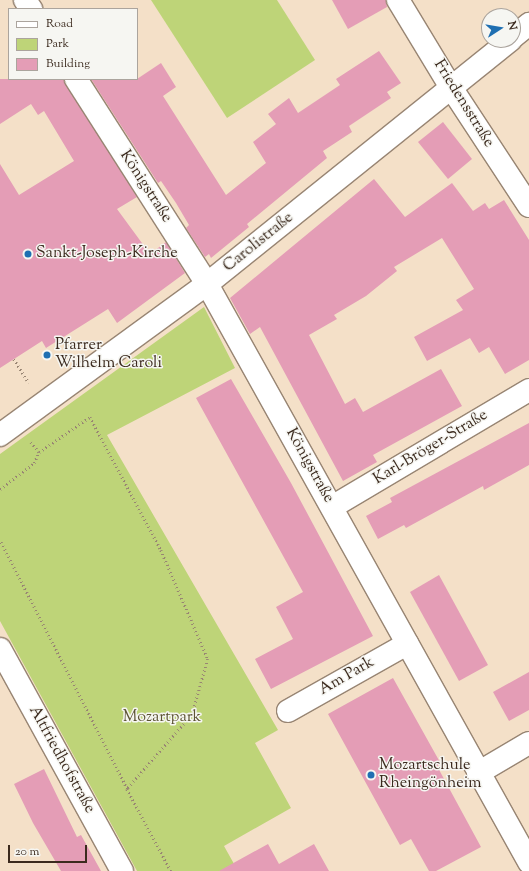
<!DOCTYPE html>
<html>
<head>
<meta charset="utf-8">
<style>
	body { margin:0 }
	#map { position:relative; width:529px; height:871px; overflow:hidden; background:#f4e0c8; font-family:"Sorts Mill Goudy",serif }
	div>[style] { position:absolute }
	.green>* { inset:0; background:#bed478 }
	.building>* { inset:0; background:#e49db6 }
	.path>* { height:2.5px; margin-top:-1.25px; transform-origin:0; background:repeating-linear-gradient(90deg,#988573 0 1px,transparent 0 4px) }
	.roads { filter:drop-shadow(1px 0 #988573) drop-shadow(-1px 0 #988573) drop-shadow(0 1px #988573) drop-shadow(0 -1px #988573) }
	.street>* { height:22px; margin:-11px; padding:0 11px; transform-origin:11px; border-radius:11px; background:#fff }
	.dots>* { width:11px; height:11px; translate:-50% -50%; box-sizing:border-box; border:2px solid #f6f6f2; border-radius:50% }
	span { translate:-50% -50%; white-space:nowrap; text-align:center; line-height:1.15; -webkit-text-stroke:3px #f6f6f2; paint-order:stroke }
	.street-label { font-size:16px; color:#3b2a1e }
	.poi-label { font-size:16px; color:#3b2a1e }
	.left { translate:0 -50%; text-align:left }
	.park-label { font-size:16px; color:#5c5434 }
	.legend { position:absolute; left:8px; top:8px; width:130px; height:72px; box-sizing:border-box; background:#f6f6f2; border:1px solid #aba49d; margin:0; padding:5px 7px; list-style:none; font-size:12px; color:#3b2a1e }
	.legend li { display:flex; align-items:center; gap:8px; height:20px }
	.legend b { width:20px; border:1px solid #aba49d }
	.north { position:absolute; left:481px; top:8px; width:40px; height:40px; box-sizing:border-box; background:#f6f6f2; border:1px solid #aba49d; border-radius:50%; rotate:78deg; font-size:11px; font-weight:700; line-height:16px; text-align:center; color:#3b2a1e }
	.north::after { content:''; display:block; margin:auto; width:14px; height:18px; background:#1f6fb2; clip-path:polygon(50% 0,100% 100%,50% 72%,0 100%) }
	.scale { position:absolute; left:8px; top:845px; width:79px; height:18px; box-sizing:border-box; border:2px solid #3b2a1e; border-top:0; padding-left:5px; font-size:12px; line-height:14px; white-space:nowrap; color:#3b2a1e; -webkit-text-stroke:3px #f6f6f2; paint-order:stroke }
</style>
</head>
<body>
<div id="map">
	<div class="green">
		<div style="clip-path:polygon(151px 0,277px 0,315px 60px,227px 118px)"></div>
		<div style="clip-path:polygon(204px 307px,235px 368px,107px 435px,278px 730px,255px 743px,291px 808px,224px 846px,238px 871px,137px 871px,0 621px,0 454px)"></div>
	</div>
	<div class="building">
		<div style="clip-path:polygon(332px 0,386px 0,387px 7px,348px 29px)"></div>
		<div style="clip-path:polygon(379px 51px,401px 83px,387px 92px,391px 98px,349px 126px,352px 132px,323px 151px,327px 158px,247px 224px,249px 227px,211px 258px,209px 254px,205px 257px,186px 228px,189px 225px,176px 203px,161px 181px,158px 183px,91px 79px,137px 79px,161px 63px,176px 87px,163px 96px,226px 195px,266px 163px,253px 142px,276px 124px,268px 114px,289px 98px,298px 113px,340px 85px,336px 79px)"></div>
		<div style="clip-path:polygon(0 79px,64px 79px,137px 197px,117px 209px,150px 254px,166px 242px,185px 273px,117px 323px,108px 309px,46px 348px,42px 341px,0 368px,0 164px,19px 195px,74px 161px,44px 111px,38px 115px,31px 104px,0 124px)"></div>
		<div style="clip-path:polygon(443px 122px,472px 159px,448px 179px,418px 142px)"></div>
		<div style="clip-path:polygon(374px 179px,405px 217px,452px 183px,473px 211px,485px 203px,489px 209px,504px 200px,529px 240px,529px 360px,505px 374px,489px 347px,479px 353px,470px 338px,427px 361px,414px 337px,463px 310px,456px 300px,474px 289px,442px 238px,394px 267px,397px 271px,366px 296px,334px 315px,337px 319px,309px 335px,345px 404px,355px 398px,363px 412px,441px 369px,462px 406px,373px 455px,377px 462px,343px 481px,260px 327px,250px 334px,230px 298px)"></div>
		<div style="clip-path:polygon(231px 379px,291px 483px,373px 636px,271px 689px,255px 659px,293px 639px,276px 607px,303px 592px,196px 398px)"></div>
		<div style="clip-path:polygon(529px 423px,529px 465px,484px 490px,483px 486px,406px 528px,404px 525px,378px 539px,366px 516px,392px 502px,390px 498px)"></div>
		<div style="clip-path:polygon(439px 575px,488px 665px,459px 681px,410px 592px)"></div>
		<div style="clip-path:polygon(529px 672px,529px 710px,509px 721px,493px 692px)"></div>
		<div style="clip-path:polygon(393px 678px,441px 764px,437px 766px,481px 847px,436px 871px,429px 871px,411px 839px,400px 845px,328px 714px)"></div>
		<div style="clip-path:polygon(44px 769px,77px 837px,81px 835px,101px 871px,61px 871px,33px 823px,14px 784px)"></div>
		<div style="clip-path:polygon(268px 844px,279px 864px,314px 844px,329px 871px,219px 871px)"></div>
	</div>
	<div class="path">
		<div style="left:14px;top:359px;width:28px;rotate:58deg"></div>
		<div style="left:31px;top:442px;width:13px;rotate:51deg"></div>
		<div style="left:0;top:489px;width:43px;rotate:-37.4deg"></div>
		<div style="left:34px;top:463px;width:12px;rotate:-66deg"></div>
		<div style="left:39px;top:452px;width:62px;rotate:-34.5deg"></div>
		<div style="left:90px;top:417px;width:151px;rotate:61.9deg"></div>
		<div style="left:161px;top:550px;width:119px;rotate:66.7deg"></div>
		<div style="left:208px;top:659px;width:58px;rotate:105.9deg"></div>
		<div style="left:192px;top:715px;width:98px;rotate:131.3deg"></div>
		<div style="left:127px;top:789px;width:279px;rotate:-117.1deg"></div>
		<div style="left:127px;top:789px;width:93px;rotate:61.8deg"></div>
	</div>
	<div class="roads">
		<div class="street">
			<div style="left:25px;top:0;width:11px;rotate:56deg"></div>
			<div style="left:398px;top:0;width:104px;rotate:58.8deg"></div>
			<div style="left:452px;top:89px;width:140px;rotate:56.7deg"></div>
			<div style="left:513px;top:37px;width:21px;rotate:-39deg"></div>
			<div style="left:76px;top:79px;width:243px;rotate:57.4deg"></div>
			<div style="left:207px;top:284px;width:662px;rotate:60.88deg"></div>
			<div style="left:0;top:435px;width:256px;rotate:-36.1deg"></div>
			<div style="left:207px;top:284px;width:389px;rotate:-38.8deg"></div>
			<div style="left:332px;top:507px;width:229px;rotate:-30.7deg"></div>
			<div style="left:0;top:649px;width:253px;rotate:61.2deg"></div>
			<div style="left:288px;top:711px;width:137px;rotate:-29.4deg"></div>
			<div style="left:478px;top:773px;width:59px;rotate:-30.5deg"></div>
		</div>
	</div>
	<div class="dots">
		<div style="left:28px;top:254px;background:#1f6fb2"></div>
		<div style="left:47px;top:355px;background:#1f6fb2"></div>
		<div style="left:371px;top:775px;background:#1f6fb2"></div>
	</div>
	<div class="street-label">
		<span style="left:463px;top:104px;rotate:58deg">Friedensstraße</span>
		<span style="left:145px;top:187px;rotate:57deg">Königstraße</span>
		<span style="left:259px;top:243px;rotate:-39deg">Carolistraße</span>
		<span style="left:431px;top:448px;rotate:-31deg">Karl-Bröger-Straße</span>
		<span style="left:309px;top:466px;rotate:61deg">Königstraße</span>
		<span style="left:347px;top:677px;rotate:-30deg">Am Park</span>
		<span style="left:61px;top:760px;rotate:61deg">Altfriedhofstraße</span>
	</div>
	<div class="poi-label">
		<span class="left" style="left:36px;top:254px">Sankt-Joseph-Kirche</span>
		<span class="left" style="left:55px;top:355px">Pfarrer<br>Wilhelm Caroli</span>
		<span class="left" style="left:379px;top:775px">Mozartschule<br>Rheingönheim</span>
	</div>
	<div class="park-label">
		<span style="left:162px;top:718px">Mozartpark</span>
	</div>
	<ul class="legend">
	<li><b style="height:5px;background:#fff"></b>Road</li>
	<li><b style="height:11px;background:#bed478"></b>Park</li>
	<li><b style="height:11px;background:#e49db6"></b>Building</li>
	</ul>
	<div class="north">N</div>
	<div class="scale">20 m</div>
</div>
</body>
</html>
